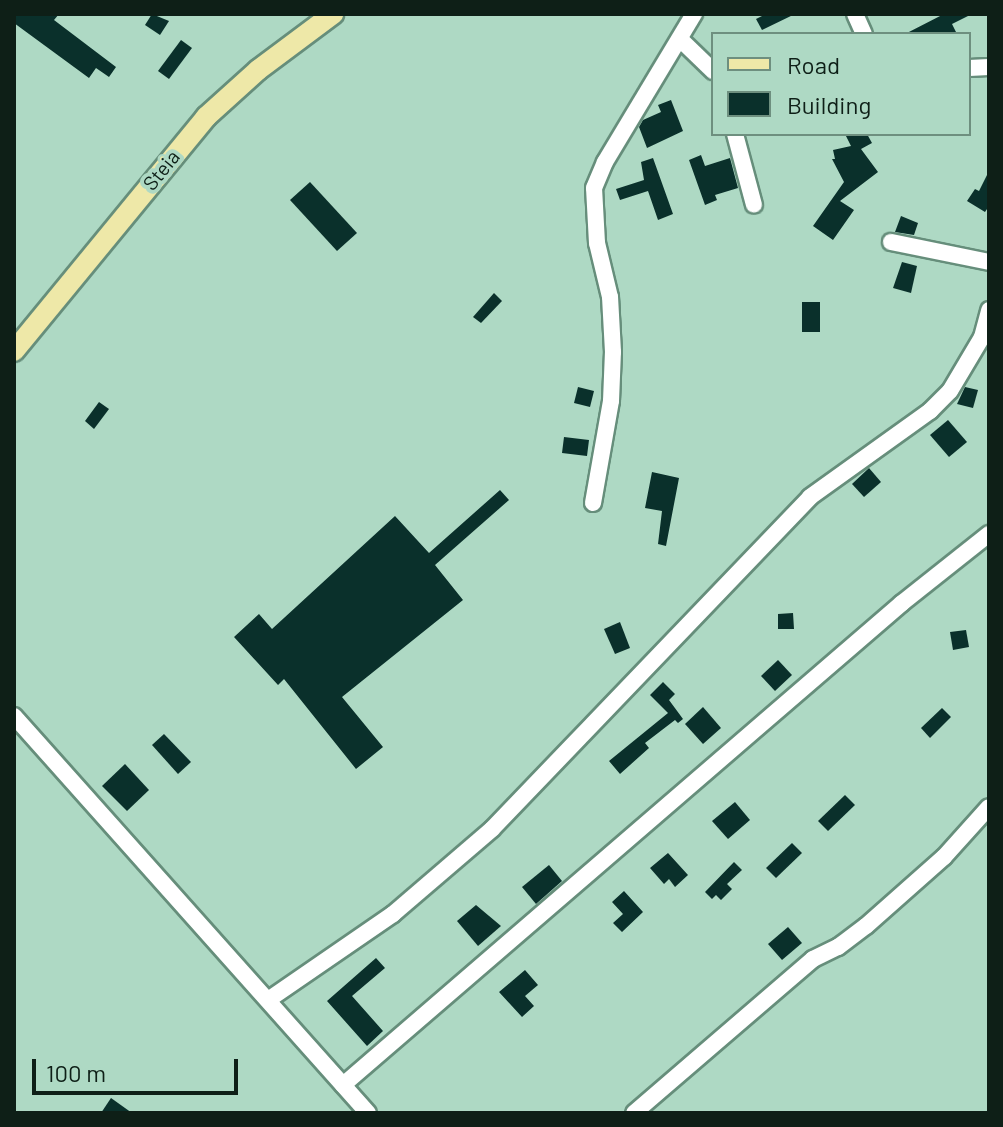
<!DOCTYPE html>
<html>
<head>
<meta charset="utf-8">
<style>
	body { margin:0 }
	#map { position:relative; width:1003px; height:1127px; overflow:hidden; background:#aed9c4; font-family:Barlow,sans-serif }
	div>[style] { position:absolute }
	.building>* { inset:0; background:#0a302b }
	.roads { filter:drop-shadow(2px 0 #668e7b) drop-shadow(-2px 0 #668e7b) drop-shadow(0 2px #668e7b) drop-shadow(0 -2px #668e7b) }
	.minor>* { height:16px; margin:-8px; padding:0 8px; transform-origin:8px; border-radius:8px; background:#fff }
	.major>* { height:20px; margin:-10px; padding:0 10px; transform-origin:10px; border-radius:10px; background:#eee8a8 }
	span { translate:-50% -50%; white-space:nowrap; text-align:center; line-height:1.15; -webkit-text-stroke:8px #aed9c4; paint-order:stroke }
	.street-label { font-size:20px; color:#0e1f17 }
	.frame { position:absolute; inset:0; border:16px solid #0e1f17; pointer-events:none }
	.legend { position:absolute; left:711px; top:32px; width:260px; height:104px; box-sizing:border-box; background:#aed9c4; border:2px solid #6e8f7f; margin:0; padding:10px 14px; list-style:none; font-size:24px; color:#0e1f17 }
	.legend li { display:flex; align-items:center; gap:16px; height:40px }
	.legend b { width:40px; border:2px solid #6e8f7f }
	.scale { position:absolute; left:32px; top:1059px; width:206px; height:36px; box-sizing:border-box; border:4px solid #0e1f17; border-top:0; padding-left:10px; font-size:24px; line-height:28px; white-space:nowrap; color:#0e1f17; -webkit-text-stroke:6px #aed9c4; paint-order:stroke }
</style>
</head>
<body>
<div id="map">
	<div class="building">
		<div style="clip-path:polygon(14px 14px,59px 14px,54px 20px,116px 67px,109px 77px,96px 68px,89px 78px,14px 23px)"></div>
		<div style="clip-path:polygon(152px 14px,169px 21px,160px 35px,145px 25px)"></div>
		<div style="clip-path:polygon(766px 14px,795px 14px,762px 30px,756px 19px)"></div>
		<div style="clip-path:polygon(944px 14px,972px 14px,952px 24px,957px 34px,905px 34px)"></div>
		<div style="clip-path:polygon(181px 40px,192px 48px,169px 79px,158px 71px)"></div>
		<div style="clip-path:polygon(671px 100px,683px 131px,647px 148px,639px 127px,643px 120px,661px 112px,658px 105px)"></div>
		<div style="clip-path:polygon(845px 134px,867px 134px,872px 143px,861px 149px,878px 172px,840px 201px,854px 210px,833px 240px,813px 226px,844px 182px,832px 159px,835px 159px,833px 150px,851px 146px)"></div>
		<div style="clip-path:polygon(701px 155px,705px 166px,730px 158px,738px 188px,715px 195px,717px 200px,705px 205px,689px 160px)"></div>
		<div style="clip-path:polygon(653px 158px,673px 214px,658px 220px,648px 191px,620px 200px,616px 189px,644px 180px,641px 162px)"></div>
		<div style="clip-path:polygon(989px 171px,989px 206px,985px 212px,967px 201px,975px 189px,979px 191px)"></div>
		<div style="clip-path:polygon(310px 182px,357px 233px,337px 251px,290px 200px)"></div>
		<div style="clip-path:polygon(901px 216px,918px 223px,914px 235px,895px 232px)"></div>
		<div style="clip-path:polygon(902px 262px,917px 266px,911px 293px,893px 288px)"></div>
		<div style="clip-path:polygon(494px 293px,502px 301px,481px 323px,473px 317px)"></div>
		<div style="clip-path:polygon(802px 302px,820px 302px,820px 332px,802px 332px)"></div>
		<div style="clip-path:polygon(578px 387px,594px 391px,590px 407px,574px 403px)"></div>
		<div style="clip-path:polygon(965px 387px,978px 390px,973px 408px,957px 404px)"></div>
		<div style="clip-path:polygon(99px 402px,109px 409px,94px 429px,85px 421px)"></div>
		<div style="clip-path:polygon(948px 420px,967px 442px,949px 457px,930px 435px)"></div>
		<div style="clip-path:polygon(564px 437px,589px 440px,587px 456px,562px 453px)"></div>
		<div style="clip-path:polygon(869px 468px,881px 482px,864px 497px,852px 484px)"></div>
		<div style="clip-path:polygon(652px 472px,679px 478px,666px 546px,658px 544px,662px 511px,645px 508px)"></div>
		<div style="clip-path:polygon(500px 490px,509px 500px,435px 565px,463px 600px,342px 697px,383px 747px,356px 769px,284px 679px,278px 685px,234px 637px,259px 614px,272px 629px,395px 516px,429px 553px)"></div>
		<div style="clip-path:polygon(793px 613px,794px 629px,778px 629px,778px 614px)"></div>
		<div style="clip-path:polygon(620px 622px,630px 648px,615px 654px,604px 629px)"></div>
		<div style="clip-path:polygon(966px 630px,969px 647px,953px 650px,950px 632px)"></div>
		<div style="clip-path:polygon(778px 660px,792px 675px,775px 691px,761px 676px)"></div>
		<div style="clip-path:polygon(663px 682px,675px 694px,669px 700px,683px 719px,678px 723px,675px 720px,645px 743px,649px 748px,620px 774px,609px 761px,668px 713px,650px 695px)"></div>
		<div style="clip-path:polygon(703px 707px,721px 728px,703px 744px,685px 724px)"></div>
		<div style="clip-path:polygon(942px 708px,951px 717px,930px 738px,921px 728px)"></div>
		<div style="clip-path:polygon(164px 734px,191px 762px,178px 774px,152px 745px)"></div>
		<div style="clip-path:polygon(125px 764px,149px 790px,127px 811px,102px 786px)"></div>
		<div style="clip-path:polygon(845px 795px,855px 805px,828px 831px,818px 821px)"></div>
		<div style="clip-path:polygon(735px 802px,750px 820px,728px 839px,712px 821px)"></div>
		<div style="clip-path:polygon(792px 843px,802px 853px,776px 878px,766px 868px)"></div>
		<div style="clip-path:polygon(668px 853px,688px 875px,675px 887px,669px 879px,664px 884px,650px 868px)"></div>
		<div style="clip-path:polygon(734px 862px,742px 870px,727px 884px,732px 889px,721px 900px,716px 895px,712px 899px,705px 892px)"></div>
		<div style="clip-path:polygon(549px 865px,562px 881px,536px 904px,522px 887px)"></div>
		<div style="clip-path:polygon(624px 891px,643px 912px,622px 932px,613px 923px,623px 914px,612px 902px)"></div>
		<div style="clip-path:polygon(476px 905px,501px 926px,478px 946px,457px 921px)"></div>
		<div style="clip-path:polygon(788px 927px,802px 943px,782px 960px,768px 944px)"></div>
		<div style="clip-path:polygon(376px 958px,385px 968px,352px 996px,383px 1031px,367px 1046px,327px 1001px)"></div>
		<div style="clip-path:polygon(525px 970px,538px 985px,525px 996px,534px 1006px,522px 1017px,499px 992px)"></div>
		<div style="clip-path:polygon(111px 1098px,132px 1113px,101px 1113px)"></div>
	</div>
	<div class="roads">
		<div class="minor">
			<div style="left:855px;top:14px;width:22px;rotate:66deg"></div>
			<div style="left:680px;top:39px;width:46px;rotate:44.1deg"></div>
			<div style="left:969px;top:68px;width:20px;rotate:-3deg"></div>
			<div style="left:735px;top:134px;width:73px;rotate:75deg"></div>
			<div style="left:891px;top:242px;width:100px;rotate:11.5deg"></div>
			<div style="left:593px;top:503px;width:104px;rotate:-80deg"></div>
			<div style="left:611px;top:401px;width:49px;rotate:-87.7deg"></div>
			<div style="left:613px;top:352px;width:55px;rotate:-93.1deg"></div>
			<div style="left:610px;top:297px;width:56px;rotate:-103.5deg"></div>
			<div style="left:597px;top:243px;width:55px;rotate:-93.1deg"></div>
			<div style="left:594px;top:188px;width:28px;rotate:-67deg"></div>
			<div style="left:605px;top:162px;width:173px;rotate:-59deg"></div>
			<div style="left:14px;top:716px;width:532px;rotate:48.28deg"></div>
			<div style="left:268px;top:1000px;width:152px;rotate:-34.5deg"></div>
			<div style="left:393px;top:914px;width:130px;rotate:-40.6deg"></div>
			<div style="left:492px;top:829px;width:460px;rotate:-46.2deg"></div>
			<div style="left:810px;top:497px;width:148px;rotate:-35.6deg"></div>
			<div style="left:930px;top:411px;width:28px;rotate:-45deg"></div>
			<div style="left:950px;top:391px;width:63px;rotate:-59.3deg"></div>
			<div style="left:982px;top:337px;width:28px;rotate:-75deg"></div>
			<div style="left:343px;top:1085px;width:738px;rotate:-40.77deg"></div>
			<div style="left:902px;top:603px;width:111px;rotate:-38.4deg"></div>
			<div style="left:634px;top:1113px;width:236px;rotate:-40.7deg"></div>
			<div style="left:813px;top:959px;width:28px;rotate:-26deg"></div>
			<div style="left:838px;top:947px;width:35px;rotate:-37deg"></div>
			<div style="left:866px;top:926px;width:104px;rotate:-41.5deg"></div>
			<div style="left:944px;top:857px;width:67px;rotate:-48deg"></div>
		</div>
		<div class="major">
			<div style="left:14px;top:351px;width:303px;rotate:-50.6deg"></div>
			<div style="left:206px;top:117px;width:70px;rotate:-42.1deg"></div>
			<div style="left:258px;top:70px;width:94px;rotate:-36.7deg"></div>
		</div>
	</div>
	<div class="street-label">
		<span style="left:161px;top:170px;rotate:-51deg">Steia</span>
	</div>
	<div class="frame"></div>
	<ul class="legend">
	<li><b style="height:10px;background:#eee8a8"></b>Road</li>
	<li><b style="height:22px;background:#0a302b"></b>Building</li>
	</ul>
	<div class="scale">100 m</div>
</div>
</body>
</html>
